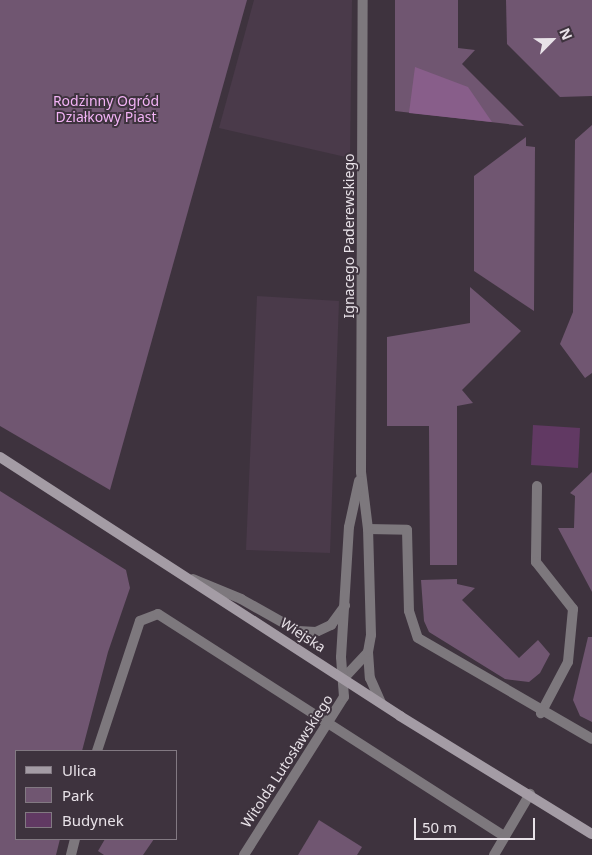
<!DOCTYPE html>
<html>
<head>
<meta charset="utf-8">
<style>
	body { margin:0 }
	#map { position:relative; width:592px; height:855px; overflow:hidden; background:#3e333e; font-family:"Noto Sans",sans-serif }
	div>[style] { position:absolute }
	.built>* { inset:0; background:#4a3a4a }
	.green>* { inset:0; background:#705671 }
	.forest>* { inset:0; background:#885e8a }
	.building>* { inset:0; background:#613963 }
	.street>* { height:10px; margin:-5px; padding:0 5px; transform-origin:5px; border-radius:5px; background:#7d787d }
	.secondary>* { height:10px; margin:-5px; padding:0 5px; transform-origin:5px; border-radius:5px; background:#a49ca5 }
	span { translate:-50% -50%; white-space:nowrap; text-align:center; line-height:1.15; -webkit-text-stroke:4px #3e333e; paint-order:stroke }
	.park-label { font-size:14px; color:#f3b3f6 }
	.street-label { font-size:14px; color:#e8e2e8 }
	.legend { position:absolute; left:15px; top:750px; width:162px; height:90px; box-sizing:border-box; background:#3e333e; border:1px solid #827982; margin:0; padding:6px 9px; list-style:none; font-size:15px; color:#e8e2e8 }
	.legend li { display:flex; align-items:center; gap:10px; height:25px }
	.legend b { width:25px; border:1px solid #827982 }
	.north { position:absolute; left:527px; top:15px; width:50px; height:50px; -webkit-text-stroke:4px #3e333e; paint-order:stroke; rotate:67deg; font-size:14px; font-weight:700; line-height:20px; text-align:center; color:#e8e2e8 }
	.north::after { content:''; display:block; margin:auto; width:18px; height:22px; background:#e8e2e8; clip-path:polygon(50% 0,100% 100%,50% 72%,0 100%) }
	.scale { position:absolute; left:414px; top:818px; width:121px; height:22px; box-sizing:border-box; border:2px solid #e8e2e8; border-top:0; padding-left:6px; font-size:15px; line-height:18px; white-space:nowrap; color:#e8e2e8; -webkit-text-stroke:4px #3e333e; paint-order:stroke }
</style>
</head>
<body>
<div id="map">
	<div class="built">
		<div style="clip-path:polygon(254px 0,352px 0,350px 158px,219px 128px)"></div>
		<div style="clip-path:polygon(257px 296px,339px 301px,330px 553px,246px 550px)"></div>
	</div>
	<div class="green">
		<div style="clip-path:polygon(0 0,247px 0,110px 490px,0 426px)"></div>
		<div style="clip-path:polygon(395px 0,458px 0,458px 48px,475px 50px,462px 64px,524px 126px,395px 111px)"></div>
		<div style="clip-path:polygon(506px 0,592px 0,592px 96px,560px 97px,507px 44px)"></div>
		<div style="clip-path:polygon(592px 125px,592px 373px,585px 378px,560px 344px,573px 312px,575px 140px)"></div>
		<div style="clip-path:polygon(526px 137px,526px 146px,535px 147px,534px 311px,474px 271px,474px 176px)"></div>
		<div style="clip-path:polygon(470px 287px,521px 331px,462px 390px,473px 403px,457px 406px,457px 565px,430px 565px,429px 426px,387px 426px,387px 337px,470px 323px)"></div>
		<div style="clip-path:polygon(592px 472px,592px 592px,558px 528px,574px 528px,575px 496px,570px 493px)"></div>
		<div style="clip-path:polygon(0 491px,126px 570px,130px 588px,108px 652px,82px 751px,16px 751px,16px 839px,60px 839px,56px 855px,0 855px)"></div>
		<div style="clip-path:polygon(457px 579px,457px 584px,475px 588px,462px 600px,519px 658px,538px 640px,550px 654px,540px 673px,529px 682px,505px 679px,429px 632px,424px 621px,421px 580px)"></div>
		<div style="clip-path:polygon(588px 637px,592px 637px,592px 722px,580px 716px,573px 700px)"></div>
		<div style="clip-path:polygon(319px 820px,362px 847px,357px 855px,298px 855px)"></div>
		<div style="clip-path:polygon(105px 839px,154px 839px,143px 855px,104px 855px,98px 851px)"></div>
	</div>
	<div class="forest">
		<div style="clip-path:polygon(415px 67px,468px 87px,492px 122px,409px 113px)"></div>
	</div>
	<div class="building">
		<div style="clip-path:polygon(533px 425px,580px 428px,578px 468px,531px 465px)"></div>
	</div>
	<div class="street">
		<div style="left:537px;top:486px;width:76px;rotate:90.8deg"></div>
		<div style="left:536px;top:562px;width:60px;rotate:51.8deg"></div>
		<div style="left:573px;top:609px;width:53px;rotate:95.4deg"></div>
		<div style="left:568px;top:662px;width:58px;rotate:117.9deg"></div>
		<div style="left:368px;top:529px;width:39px;rotate:1deg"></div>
		<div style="left:407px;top:530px;width:81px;rotate:88.6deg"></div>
		<div style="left:409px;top:611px;width:28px;rotate:72deg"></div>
		<div style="left:418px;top:638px;width:201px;rotate:30.1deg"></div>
		<div style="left:193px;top:579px;width:52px;rotate:22.6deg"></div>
		<div style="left:241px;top:599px;width:65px;rotate:29.3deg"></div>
		<div style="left:298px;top:631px;width:18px;rotate:3deg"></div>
		<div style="left:316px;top:632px;width:17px;rotate:-25deg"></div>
		<div style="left:331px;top:625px;width:24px;rotate:-54deg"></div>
		<div style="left:368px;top:652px;width:26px;rotate:86deg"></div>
		<div style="left:370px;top:678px;width:27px;rotate:66deg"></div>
		<div style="left:344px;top:678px;width:35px;rotate:-47deg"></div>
		<div style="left:368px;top:652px;width:17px;rotate:-80deg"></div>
		<div style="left:371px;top:635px;width:106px;rotate:-91.6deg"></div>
		<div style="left:368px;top:529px;width:57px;rotate:-97deg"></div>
		<div style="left:361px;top:472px;width:472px;rotate:-89.8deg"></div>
		<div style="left:97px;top:751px;width:137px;rotate:-71.7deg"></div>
		<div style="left:140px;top:621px;width:19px;rotate:-21deg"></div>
		<div style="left:158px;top:614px;width:412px;rotate:32.7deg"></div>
		<div style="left:71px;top:855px;width:16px;rotate:-76deg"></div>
		<div style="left:244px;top:855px;width:187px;rotate:-57.7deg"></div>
		<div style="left:344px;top:697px;width:40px;rotate:-94.3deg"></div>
		<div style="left:341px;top:657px;width:130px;rotate:-86.5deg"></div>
		<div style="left:349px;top:527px;width:47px;rotate:-77.7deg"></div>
		<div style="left:494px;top:855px;width:71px;rotate:-59.5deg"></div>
	</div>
	<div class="secondary">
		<div style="left:0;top:457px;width:477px;rotate:32.9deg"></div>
		<div style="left:400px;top:716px;width:225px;rotate:31.6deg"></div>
	</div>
	<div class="park-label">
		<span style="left:106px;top:109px">Rodzinny Ogród<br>Działkowy Piast</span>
	</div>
	<div class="street-label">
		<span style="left:349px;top:236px;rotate:-90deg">Ignacego Paderewskiego</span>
		<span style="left:303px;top:635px;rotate:33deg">Wiejska</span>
		<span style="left:287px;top:761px;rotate:-57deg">Witolda Lutosławskiego</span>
	</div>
	<ul class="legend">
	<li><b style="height:6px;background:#a49ca5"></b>Ulica</li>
	<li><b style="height:14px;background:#705671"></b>Park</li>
	<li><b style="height:14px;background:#613963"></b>Budynek</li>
	</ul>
	<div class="north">N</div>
	<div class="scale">50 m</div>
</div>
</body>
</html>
